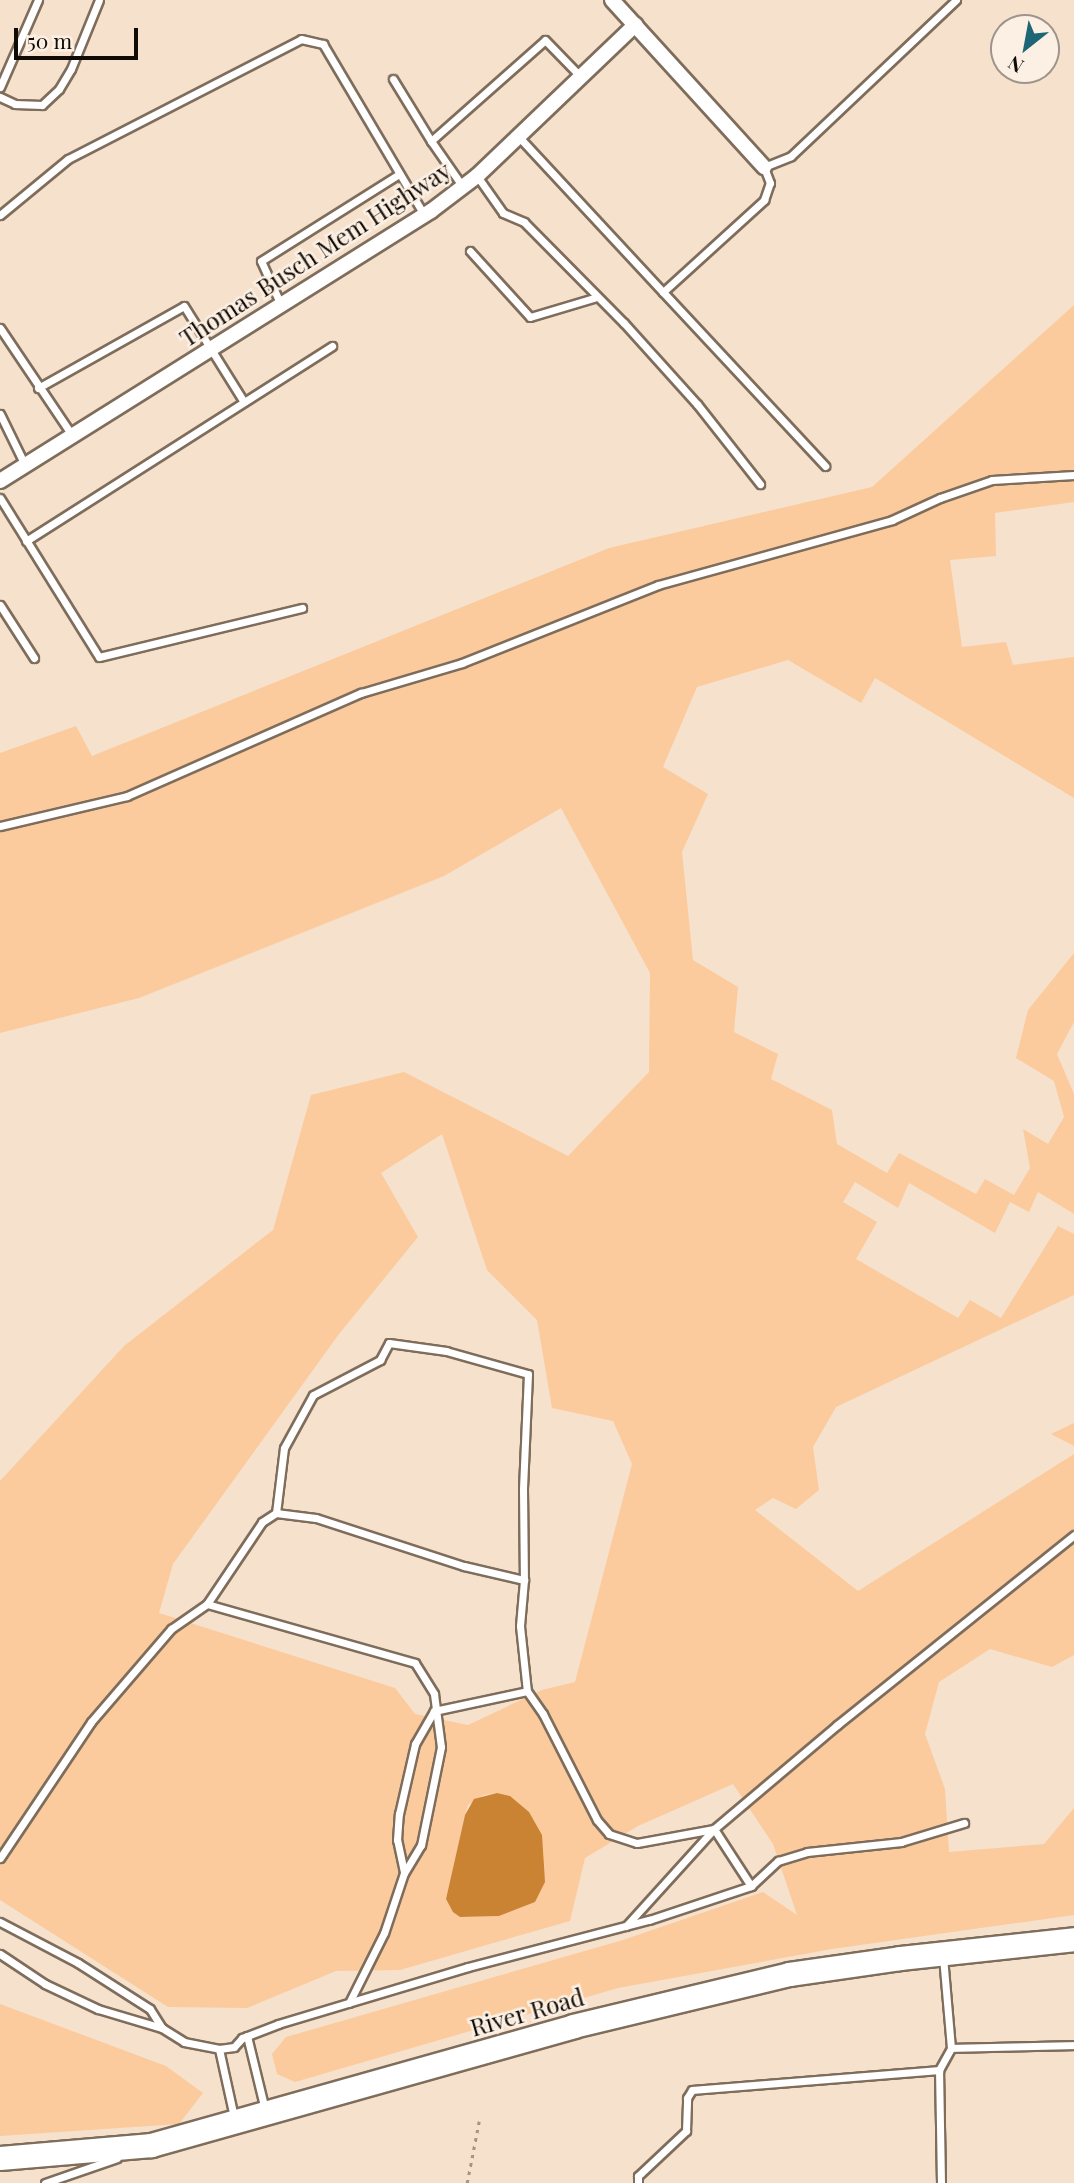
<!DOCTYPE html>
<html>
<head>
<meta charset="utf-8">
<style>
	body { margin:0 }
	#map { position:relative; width:1074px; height:2183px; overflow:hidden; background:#f6e1cd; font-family:"Playfair Display",serif }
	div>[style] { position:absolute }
	.green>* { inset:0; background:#fbcb9d }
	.water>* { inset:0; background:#ca8333 }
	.path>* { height:2.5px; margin-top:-1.25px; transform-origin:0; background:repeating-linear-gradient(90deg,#a49485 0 3.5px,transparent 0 8.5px) }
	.roads { filter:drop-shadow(2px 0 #7f6d5c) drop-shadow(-2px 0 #7f6d5c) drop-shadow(0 2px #7f6d5c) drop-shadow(0 -2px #7f6d5c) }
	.service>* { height:7px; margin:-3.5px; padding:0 3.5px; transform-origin:3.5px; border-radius:3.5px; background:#fff }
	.minor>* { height:14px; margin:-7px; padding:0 7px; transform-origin:7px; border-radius:7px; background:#fff }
	.primary>* { height:23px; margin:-11.5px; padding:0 11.5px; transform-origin:11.5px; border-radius:11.5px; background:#fff }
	span { translate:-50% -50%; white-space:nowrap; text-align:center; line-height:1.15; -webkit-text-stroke:5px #fcf0e4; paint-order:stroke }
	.street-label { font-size:24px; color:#110b05 }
	.north { position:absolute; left:990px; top:14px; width:70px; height:70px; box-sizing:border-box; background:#fcf0e4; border:2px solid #9e948b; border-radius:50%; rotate:211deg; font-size:19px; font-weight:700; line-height:28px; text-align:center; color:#110b05 }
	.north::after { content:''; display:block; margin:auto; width:24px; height:32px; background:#1e6575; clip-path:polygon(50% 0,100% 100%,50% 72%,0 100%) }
	.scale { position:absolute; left:14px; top:28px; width:124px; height:32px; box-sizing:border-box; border:4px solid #110b05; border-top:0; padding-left:9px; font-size:21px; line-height:24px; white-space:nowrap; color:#110b05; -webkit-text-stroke:5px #fcf0e4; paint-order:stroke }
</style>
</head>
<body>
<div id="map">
	<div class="green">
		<div style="clip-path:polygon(evenodd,1074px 305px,1074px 502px,995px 513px,996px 556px,950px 560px,962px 647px,1006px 642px,1013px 665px,1074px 657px,1074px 798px,875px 678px,861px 703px,788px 660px,697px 687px,663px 767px,708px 794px,682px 852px,693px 960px,738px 987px,734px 1032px,778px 1054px,771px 1079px,832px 1110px,837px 1144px,887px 1173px,899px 1153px,976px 1194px,985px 1179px,1014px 1195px,1030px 1168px,1023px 1129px,1048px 1144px,1064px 1117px,1054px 1081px,1016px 1058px,1028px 1010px,1074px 953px,1074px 1022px,1057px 1054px,1074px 1094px,1074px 1214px,1038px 1192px,1029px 1212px,1010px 1202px,995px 1233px,909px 1183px,898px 1208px,855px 1182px,843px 1202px,877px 1222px,856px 1259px,958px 1318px,970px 1300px,1001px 1318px,1058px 1226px,1074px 1234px,1074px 1295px,836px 1407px,813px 1447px,819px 1490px,796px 1509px,773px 1498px,755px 1510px,858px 1591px,1074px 1454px,1074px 1655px,1052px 1667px,990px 1649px,939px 1682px,925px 1734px,945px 1789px,949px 1852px,1044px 1844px,1074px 1808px,1074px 1915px,832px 1949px,618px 1988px,295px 2082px,277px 2074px,272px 2054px,286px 2037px,623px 1940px,763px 1892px,797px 1915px,773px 1844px,733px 1784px,638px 1826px,585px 1858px,570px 1921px,400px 1970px,336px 1971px,247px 2008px,168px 2007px,0 1900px,0 1481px,124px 1346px,273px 1230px,311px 1095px,404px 1072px,568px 1156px,649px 1072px,650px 973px,561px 808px,444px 876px,139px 998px,0 1033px,0 753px,76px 726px,92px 756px,609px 548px,872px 487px,1074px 305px,442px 1134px,487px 1270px,537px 1320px,552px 1408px,613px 1421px,632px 1464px,575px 1682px,542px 1690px,468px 1725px,415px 1714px,395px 1688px,159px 1613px,173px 1564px,339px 1334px,418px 1237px,381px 1173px,442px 1134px,1074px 305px,497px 1793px,510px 1796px,535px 1902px,499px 1916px,460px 1917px,446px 1899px,465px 1815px,468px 1805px,484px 1795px,497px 1793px)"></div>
		<div style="clip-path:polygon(1074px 1423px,1074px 1446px,1051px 1434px)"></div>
		<div style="clip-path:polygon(0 2004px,166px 2066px,203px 2093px,179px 2124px,0 2136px)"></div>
	</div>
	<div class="water">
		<div style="clip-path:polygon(497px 1793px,510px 1796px,529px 1812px,542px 1835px,545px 1882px,535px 1902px,499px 1916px,460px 1917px,453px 1912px,446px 1899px,465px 1815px,474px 1799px)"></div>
	</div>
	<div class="path">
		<div style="left:467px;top:2183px;width:63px;rotate:-79deg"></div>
	</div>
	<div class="roads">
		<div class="service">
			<div style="left:393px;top:79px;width:73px;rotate:58.5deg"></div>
			<div style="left:0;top:87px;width:95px;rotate:-66.4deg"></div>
			<div style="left:0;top:97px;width:17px;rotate:25deg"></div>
			<div style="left:15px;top:104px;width:27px;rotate:2deg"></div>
			<div style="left:42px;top:105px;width:23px;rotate:-43deg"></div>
			<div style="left:59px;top:89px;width:23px;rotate:-59deg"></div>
			<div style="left:71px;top:69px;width:74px;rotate:-67.9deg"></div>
			<div style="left:518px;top:136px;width:213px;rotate:47.1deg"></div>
			<div style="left:663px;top:292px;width:137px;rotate:-42.3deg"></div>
			<div style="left:764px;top:200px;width:18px;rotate:-71deg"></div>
			<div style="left:770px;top:183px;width:17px;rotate:-111deg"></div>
			<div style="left:764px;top:167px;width:29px;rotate:-22deg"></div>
			<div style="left:791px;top:156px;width:227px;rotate:-43.4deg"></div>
			<div style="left:477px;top:176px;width:45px;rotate:54.9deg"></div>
			<div style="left:503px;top:213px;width:23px;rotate:23deg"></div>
			<div style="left:524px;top:222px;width:142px;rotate:45.3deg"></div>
			<div style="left:624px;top:323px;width:109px;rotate:48deg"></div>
			<div style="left:697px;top:404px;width:102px;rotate:51.8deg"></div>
			<div style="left:463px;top:187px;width:56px;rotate:-124.8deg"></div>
			<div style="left:431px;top:141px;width:152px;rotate:-41.5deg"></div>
			<div style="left:545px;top:40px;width:50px;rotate:45.8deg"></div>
			<div style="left:0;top:215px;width:88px;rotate:-39.5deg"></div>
			<div style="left:68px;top:159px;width:262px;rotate:-27.2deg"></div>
			<div style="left:301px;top:39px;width:23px;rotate:13deg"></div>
			<div style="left:323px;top:44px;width:199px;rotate:59.4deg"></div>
			<div style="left:470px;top:251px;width:89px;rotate:47.7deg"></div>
			<div style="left:530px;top:317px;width:70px;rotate:-16.6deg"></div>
			<div style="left:663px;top:292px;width:238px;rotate:47deg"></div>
			<div style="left:281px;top:305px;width:48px;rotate:-114.4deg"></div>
			<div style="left:261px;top:261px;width:163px;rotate:-32.2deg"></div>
			<div style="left:0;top:328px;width:129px;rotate:56.1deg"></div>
			<div style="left:38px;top:388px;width:167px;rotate:-29.3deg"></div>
			<div style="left:184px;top:306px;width:113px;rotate:58deg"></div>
			<div style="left:0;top:414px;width:57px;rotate:63.9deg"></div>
			<div style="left:0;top:498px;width:187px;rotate:58.1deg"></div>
			<div style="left:99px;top:657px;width:209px;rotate:-13.6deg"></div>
			<div style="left:26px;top:541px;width:363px;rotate:-32.5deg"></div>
			<div style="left:0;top:605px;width:63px;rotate:57.3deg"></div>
			<div style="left:0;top:826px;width:130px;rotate:-13.3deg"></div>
			<div style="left:127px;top:796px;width:256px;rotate:-23.8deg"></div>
			<div style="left:361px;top:693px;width:105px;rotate:-16.5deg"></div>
			<div style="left:462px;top:663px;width:211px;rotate:-21.7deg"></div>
			<div style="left:658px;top:585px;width:243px;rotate:-15.5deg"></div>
			<div style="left:892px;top:520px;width:53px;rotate:-24.6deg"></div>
			<div style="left:940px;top:498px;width:55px;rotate:-19.1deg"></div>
			<div style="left:992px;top:480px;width:82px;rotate:-3.5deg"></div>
			<div style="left:276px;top:1513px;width:65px;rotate:-83deg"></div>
			<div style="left:284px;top:1448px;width:60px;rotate:-61.3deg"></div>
			<div style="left:313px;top:1395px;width:76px;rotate:-27.6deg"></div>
			<div style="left:380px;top:1360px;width:19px;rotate:-62deg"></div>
			<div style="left:389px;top:1343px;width:58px;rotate:8deg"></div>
			<div style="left:446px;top:1351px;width:85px;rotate:15.7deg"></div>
			<div style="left:528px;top:1374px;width:115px;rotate:92.5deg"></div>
			<div style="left:523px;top:1489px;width:91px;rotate:89.4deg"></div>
			<div style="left:524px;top:1580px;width:46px;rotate:95deg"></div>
			<div style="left:520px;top:1626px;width:65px;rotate:83.9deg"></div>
			<div style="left:527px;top:1691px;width:28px;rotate:55deg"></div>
			<div style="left:543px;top:1714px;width:119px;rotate:63deg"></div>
			<div style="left:597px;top:1820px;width:18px;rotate:49deg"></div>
			<div style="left:609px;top:1834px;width:29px;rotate:18deg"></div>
			<div style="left:637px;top:1843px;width:78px;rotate:-10.3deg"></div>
			<div style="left:714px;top:1829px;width:68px;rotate:57deg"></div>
			<div style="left:207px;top:1604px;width:216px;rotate:15.8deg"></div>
			<div style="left:415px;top:1663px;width:36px;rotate:58deg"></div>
			<div style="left:434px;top:1694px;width:53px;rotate:82.5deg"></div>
			<div style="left:441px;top:1747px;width:100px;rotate:101.5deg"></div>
			<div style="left:421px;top:1845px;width:33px;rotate:121deg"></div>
			<div style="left:404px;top:1873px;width:63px;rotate:108.4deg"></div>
			<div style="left:384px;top:1933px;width:78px;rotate:116.6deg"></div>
			<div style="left:0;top:1858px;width:164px;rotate:-56.2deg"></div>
			<div style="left:91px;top:1722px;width:123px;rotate:-49.3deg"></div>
			<div style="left:171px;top:1629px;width:44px;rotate:-34.8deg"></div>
			<div style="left:207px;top:1604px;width:99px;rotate:-56.1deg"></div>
			<div style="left:262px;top:1522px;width:17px;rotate:-33deg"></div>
			<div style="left:276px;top:1513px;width:40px;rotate:7.1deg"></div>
			<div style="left:316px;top:1518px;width:156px;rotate:18deg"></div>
			<div style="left:464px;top:1566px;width:62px;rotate:13.1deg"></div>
			<div style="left:404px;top:1872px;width:33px;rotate:-102deg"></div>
			<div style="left:397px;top:1840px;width:26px;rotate:-86deg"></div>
			<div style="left:399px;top:1814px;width:72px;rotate:-77.1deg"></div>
			<div style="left:415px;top:1744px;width:38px;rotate:-60deg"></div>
			<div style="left:434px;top:1711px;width:95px;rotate:-12.1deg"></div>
			<div style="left:0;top:1922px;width:88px;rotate:27.7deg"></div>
			<div style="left:78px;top:1963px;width:85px;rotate:32.6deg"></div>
			<div style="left:150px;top:2009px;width:22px;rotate:58deg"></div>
			<div style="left:626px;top:1926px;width:131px;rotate:-47.8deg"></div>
			<div style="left:714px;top:1829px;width:161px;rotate:-40.2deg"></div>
			<div style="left:837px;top:1725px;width:304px;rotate:-38.7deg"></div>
			<div style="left:0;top:1954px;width:54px;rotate:33.7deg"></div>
			<div style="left:45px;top:1984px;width:59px;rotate:25.3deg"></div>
			<div style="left:98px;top:2009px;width:67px;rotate:16.5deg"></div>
			<div style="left:162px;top:2028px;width:26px;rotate:32deg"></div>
			<div style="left:184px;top:2042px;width:36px;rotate:11deg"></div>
			<div style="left:219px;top:2049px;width:15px;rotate:-8deg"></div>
			<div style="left:234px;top:2047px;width:12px;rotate:-48deg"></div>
			<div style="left:242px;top:2038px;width:39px;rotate:-21deg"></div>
			<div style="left:278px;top:2024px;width:198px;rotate:-16.7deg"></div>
			<div style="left:468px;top:1967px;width:187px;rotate:-14.6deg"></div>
			<div style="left:649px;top:1920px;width:108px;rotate:-18.4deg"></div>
			<div style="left:751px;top:1886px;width:37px;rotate:-43deg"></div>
			<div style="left:778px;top:1861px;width:30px;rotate:-17deg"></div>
			<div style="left:807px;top:1852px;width:95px;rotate:-6.1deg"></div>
			<div style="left:901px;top:1842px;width:66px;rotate:-16.8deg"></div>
			<div style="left:247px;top:2036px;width:76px;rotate:76.3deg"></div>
			<div style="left:951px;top:2048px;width:123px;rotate:-1.4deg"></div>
			<div style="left:219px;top:2049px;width:70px;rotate:77.6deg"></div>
			<div style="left:45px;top:2183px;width:76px;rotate:-19.1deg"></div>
			<div style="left:638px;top:2183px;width:7px;rotate:-90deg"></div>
			<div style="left:638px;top:2176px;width:66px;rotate:-43.2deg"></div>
			<div style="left:686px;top:2131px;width:33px;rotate:-88deg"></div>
			<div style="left:687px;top:2098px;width:9px;rotate:-58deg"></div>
			<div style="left:692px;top:2090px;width:248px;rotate:-4.6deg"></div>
			<div style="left:941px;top:2183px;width:113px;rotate:-91deg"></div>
			<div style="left:939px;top:2070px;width:25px;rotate:-61deg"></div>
			<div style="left:951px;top:2048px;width:91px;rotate:-95deg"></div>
		</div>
		<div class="minor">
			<div style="left:612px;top:0;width:226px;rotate:47.7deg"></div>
			<div style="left:0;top:481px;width:509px;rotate:-32.07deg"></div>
			<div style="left:431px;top:211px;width:58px;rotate:-37.3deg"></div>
			<div style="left:477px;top:176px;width:219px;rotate:-43.7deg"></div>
		</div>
		<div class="primary">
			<div style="left:0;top:2158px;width:152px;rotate:-4.9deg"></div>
			<div style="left:151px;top:2145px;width:438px;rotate:-15.7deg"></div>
			<div style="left:573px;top:2026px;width:222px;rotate:-13.5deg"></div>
			<div style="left:789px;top:1974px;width:112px;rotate:-8.2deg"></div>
			<div style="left:900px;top:1958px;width:175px;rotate:-6.2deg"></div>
		</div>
	</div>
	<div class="street-label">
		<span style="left:315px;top:254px;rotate:-33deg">Thomas Busch Mem Highway</span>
		<span style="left:527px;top:2012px;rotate:-16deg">River Road</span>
	</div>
	<div class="north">N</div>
	<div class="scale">50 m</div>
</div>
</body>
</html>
